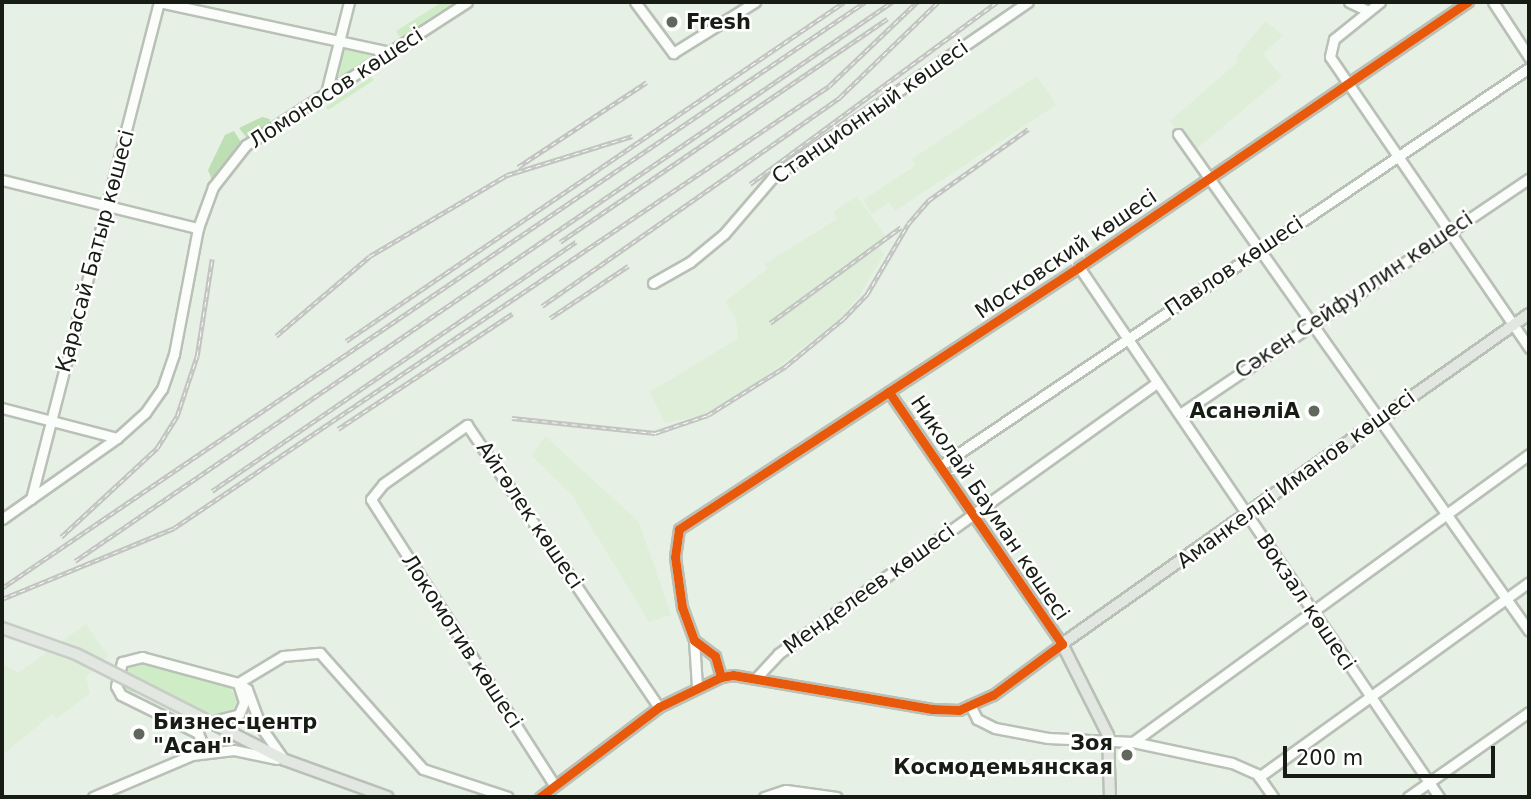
<!DOCTYPE html>
<html>
<head>
<meta charset="utf-8">
<style>
	body { margin:0 }
	#map { position:relative; width:1531px; height:799px; overflow:hidden; background:#e7f0e4; font-family:"DejaVu Sans",sans-serif }
	div>[style] { position:absolute }
	.built>* { inset:0; background:#deeed9 }
	.green>* { inset:0; background:#ceecc5 }
	.forest>* { inset:0; background:#bddfb3 }
	.roads { filter:drop-shadow(2px 0 #b9c0b6) drop-shadow(-2px 0 #b9c0b6) drop-shadow(0 2px #b9c0b6) drop-shadow(0 -2px #b9c0b6) }
	.minor>* { height:9px; margin:-4.5px; padding:0 4.5px; transform-origin:4.5px; border-radius:4.5px; background:#fbfdfb }
	.major>* { height:10px; margin:-5px; padding:0 5px; transform-origin:5px; border-radius:5px; background:#e2e7e1 }
	.rail>* { height:4.5px; margin-top:-2.25px; transform-origin:0; background:repeating-linear-gradient(90deg,#fff 0 5px,#c2c4c1 0 10px); box-sizing:border-box; border-block:2px solid #c2c4c1 }
	.bridges { filter:drop-shadow(2px 0 #c8ccc7) drop-shadow(-2px 0 #c8ccc7) drop-shadow(0 2px #c8ccc7) drop-shadow(0 -2px #c8ccc7) }
	.major-bridge>* { height:10px; margin:-5px; padding:0 5px; transform-origin:5px; border-radius:5px; background:#e2e7e1 }
	.cycleway>* { height:9px; margin:-4.5px; padding:0 4.5px; transform-origin:4.5px; border-radius:4.5px; background:#e8590c }
	.dots>* { width:19px; height:19px; translate:-50% -50%; box-sizing:border-box; border:4px solid #fff; border-radius:50% }
	span { translate:-50% -50%; white-space:nowrap; text-align:center; line-height:1.15; -webkit-text-stroke:5px #fff; paint-order:stroke }
	.poi-label { font-size:21px; color:#171d15; font-weight:700 }
	.left { translate:0 -50%; text-align:left }
	.right { translate:-100% -50%; text-align:right }
	.street-label { font-size:21px; color:#171d15 }
	.frame { position:absolute; inset:0; border:4px solid #171d15; pointer-events:none }
	.scale { position:absolute; left:1283px; top:746px; width:212px; height:32px; box-sizing:border-box; border:4px solid #171d15; border-top:0; padding-left:9px; font-size:21px; line-height:24px; white-space:nowrap; color:#171d15; -webkit-text-stroke:5px #fff; paint-order:stroke }
</style>
</head>
<body>
<div id="map">
	<div class="built">
		<div style="clip-path:polygon(1265px 21px,1283px 35px,1263px 54px,1282px 77px,1194px 151px,1170px 121px,1238px 62px,1235px 59px)"></div>
		<div style="clip-path:polygon(1037px 76px,1056px 105px,895px 211px,889px 202px,872px 214px,863px 200px,915px 166px,912px 159px)"></div>
		<div style="clip-path:polygon(857px 196px,887px 238px,877px 245px,884px 254px,859px 296px,838px 321px,755px 384px,703px 415px,665px 423px,650px 392px,739px 338px,735px 317px,725px 302px,767px 269px,765px 264px,837px 219px,833px 212px)"></div>
		<div style="clip-path:polygon(545px 436px,639px 522px,671px 615px,649px 622px,572px 495px,532px 456px)"></div>
		<div style="clip-path:polygon(86px 624px,108px 656px,86px 677px,90px 693px,56px 719px,52px 714px,2px 755px,2px 663px,18px 673px)"></div>
	</div>
	<div class="green">
		<div style="clip-path:polygon(442px 2px,454px 2px,400px 37px,396px 31px)"></div>
		<div style="clip-path:polygon(342px 46px,378px 53px,332px 84px)"></div>
		<div style="clip-path:polygon(371px 77px,374px 80px,328px 110px,326px 107px)"></div>
		<div style="clip-path:polygon(136px 662px,229px 686px,237px 699px,234px 708px,218px 715px,128px 691px,121px 681px,125px 666px)"></div>
	</div>
	<div class="forest">
		<div style="clip-path:polygon(262px 117px,270px 119px,269px 123px,247px 138px,239px 128px)"></div>
		<div style="clip-path:polygon(234px 131px,242px 144px,212px 180px,208px 170px,225px 135px)"></div>
	</div>
	<div class="roads">
		<div class="minor">
			<div style="left:635px;top:2px;width:64px;rotate:53.3deg"></div>
			<div style="left:673px;top:53px;width:97px;rotate:-31.9deg"></div>
			<div style="left:1349px;top:2px;width:21px;rotate:25deg"></div>
			<div style="left:1380px;top:2px;width:59px;rotate:141.2deg"></div>
			<div style="left:1334px;top:39px;width:18px;rotate:103deg"></div>
			<div style="left:1330px;top:57px;width:353px;rotate:55.6deg"></div>
			<div style="left:1493px;top:2px;width:66px;rotate:56.8deg"></div>
			<div style="left:326px;top:93px;width:94px;rotate:-75.8deg"></div>
			<div style="left:1178px;top:134px;width:608px;rotate:54.77deg"></div>
			<div style="left:2px;top:180px;width:202px;rotate:13.8deg"></div>
			<div style="left:1079px;top:267px;width:641px;rotate:55.81deg"></div>
			<div style="left:653px;top:283px;width:43px;rotate:-29.6deg"></div>
			<div style="left:690px;top:262px;width:44px;rotate:-39.5deg"></div>
			<div style="left:724px;top:234px;width:75px;rotate:-49.3deg"></div>
			<div style="left:773px;top:177px;width:309px;rotate:-34.5deg"></div>
			<div style="left:2px;top:408px;width:119px;rotate:14.6deg"></div>
			<div style="left:1180px;top:414px;width:421px;rotate:-34deg"></div>
			<div style="left:940px;top:466px;width:711px;rotate:-34.05deg"></div>
			<div style="left:31px;top:499px;width:513px;rotate:-75.56deg"></div>
			<div style="left:159px;top:2px;width:237px;rotate:12.2deg"></div>
			<div style="left:2px;top:519px;width:141px;rotate:-35.2deg"></div>
			<div style="left:117px;top:438px;width:38px;rotate:-42deg"></div>
			<div style="left:145px;top:413px;width:29px;rotate:-55deg"></div>
			<div style="left:162px;top:389px;width:37px;rotate:-71deg"></div>
			<div style="left:174px;top:354px;width:128px;rotate:-79.2deg"></div>
			<div style="left:198px;top:228px;width:44px;rotate:-69.9deg"></div>
			<div style="left:213px;top:187px;width:53px;rotate:-51.8deg"></div>
			<div style="left:246px;top:145px;width:263px;rotate:-32.9deg"></div>
			<div style="left:694px;top:640px;width:46px;rotate:86.3deg"></div>
			<div style="left:721px;top:677px;width:22px;rotate:-106deg"></div>
			<div style="left:715px;top:656px;width:26px;rotate:-143deg"></div>
			<div style="left:694px;top:640px;width:35px;rotate:-110deg"></div>
			<div style="left:682px;top:607px;width:50px;rotate:-98deg"></div>
			<div style="left:675px;top:557px;width:28px;rotate:-82deg"></div>
			<div style="left:679px;top:529px;width:478px;rotate:-33.2deg"></div>
			<div style="left:1079px;top:267px;width:471px;rotate:-34.3deg"></div>
			<div style="left:756px;top:678px;width:33px;rotate:-47deg"></div>
			<div style="left:778px;top:654px;width:466px;rotate:-35.6deg"></div>
			<div style="left:238px;top:683px;width:52px;rotate:-31deg"></div>
			<div style="left:283px;top:656px;width:37px;rotate:-5deg"></div>
			<div style="left:320px;top:653px;width:155px;rotate:48.4deg"></div>
			<div style="left:423px;top:769px;width:89px;rotate:18.2deg"></div>
			<div style="left:970px;top:705px;width:16px;rotate:63deg"></div>
			<div style="left:977px;top:719px;width:20px;rotate:27deg"></div>
			<div style="left:995px;top:728px;width:54px;rotate:10.7deg"></div>
			<div style="left:1048px;top:738px;width:85px;rotate:2.7deg"></div>
			<div style="left:1133px;top:742px;width:490px;rotate:-36deg"></div>
			<div style="left:210px;top:722px;width:30px;rotate:-15deg"></div>
			<div style="left:239px;top:714px;width:13px;rotate:-67deg"></div>
			<div style="left:244px;top:702px;width:20px;rotate:-108deg"></div>
			<div style="left:1133px;top:742px;width:101px;rotate:12deg"></div>
			<div style="left:1232px;top:763px;width:27px;rotate:24deg"></div>
			<div style="left:1257px;top:774px;width:28px;rotate:55deg"></div>
			<div style="left:192px;top:755px;width:16px;rotate:-50deg"></div>
			<div style="left:202px;top:743px;width:11px;rotate:-112deg"></div>
			<div style="left:198px;top:733px;width:86px;rotate:-153.7deg"></div>
			<div style="left:121px;top:695px;width:10px;rotate:-119deg"></div>
			<div style="left:116px;top:686px;width:25px;rotate:-76deg"></div>
			<div style="left:122px;top:662px;width:21px;rotate:-14deg"></div>
			<div style="left:142px;top:657px;width:99px;rotate:15.2deg"></div>
			<div style="left:238px;top:683px;width:11px;rotate:34deg"></div>
			<div style="left:247px;top:689px;width:40px;rotate:69.8deg"></div>
			<div style="left:261px;top:727px;width:37px;rotate:55deg"></div>
			<div style="left:1259px;top:777px;width:333px;rotate:-35.8deg"></div>
			<div style="left:553px;top:783px;width:337px;rotate:-122.7deg"></div>
			<div style="left:371px;top:499px;width:19px;rotate:-51deg"></div>
			<div style="left:383px;top:484px;width:103px;rotate:-35.1deg"></div>
			<div style="left:467px;top:425px;width:341px;rotate:55.8deg"></div>
			<div style="left:93px;top:797px;width:108px;rotate:-23deg"></div>
			<div style="left:192px;top:755px;width:42px;rotate:-6.8deg"></div>
			<div style="left:234px;top:750px;width:44px;rotate:11.8deg"></div>
			<div style="left:540px;top:797px;width:149px;rotate:-37.1deg"></div>
			<div style="left:659px;top:707px;width:69px;rotate:-25.8deg"></div>
			<div style="left:721px;top:677px;width:12px;rotate:-9deg"></div>
			<div style="left:733px;top:675px;width:202px;rotate:9.7deg"></div>
			<div style="left:932px;top:709px;width:27px;rotate:2deg"></div>
			<div style="left:959px;top:710px;width:37px;rotate:-24deg"></div>
			<div style="left:993px;top:695px;width:86px;rotate:-36.5deg"></div>
			<div style="left:1062px;top:644px;width:306px;rotate:-124.5deg"></div>
			<div style="left:764px;top:797px;width:23px;rotate:-18deg"></div>
			<div style="left:786px;top:790px;width:51px;rotate:7.8deg"></div>
			<div style="left:1408px;top:797px;width:148px;rotate:-35.1deg"></div>
		</div>
		<div class="major">
			<div style="left:210px;top:722px;width:84px;rotate:26.9deg"></div>
			<div style="left:285px;top:760px;width:109px;rotate:19.9deg"></div>
			<div style="left:1110px;top:797px;width:62px;rotate:-91.8deg"></div>
			<div style="left:1108px;top:735px;width:102px;rotate:-116.8deg"></div>
			<div style="left:1062px;top:644px;width:572px;rotate:-35.25deg"></div>
		</div>
	</div>
	<div class="rail">
		<div style="left:518px;top:167px;width:154px;rotate:-33.4deg"></div>
		<div style="left:750px;top:184px;width:307px;rotate:-36.4deg"></div>
		<div style="left:560px;top:242px;width:396px;rotate:-34.3deg"></div>
		<div style="left:542px;top:306px;width:364px;rotate:-35deg"></div>
		<div style="left:840px;top:97px;width:136px;rotate:-44.1deg"></div>
		<div style="left:550px;top:318px;width:94px;rotate:-33.7deg"></div>
		<div style="left:770px;top:323px;width:162px;rotate:-36.2deg"></div>
		<div style="left:276px;top:336px;width:123px;rotate:-40.4deg"></div>
		<div style="left:370px;top:256px;width:159px;rotate:-30.6deg"></div>
		<div style="left:507px;top:175px;width:131px;rotate:-17.3deg"></div>
		<div style="left:346px;top:341px;width:602px;rotate:-34.24deg"></div>
		<div style="left:512px;top:418px;width:144px;rotate:6deg"></div>
		<div style="left:655px;top:433px;width:56px;rotate:-18.8deg"></div>
		<div style="left:708px;top:415px;width:92px;rotate:-32.1deg"></div>
		<div style="left:786px;top:366px;width:74px;rotate:-39.5deg"></div>
		<div style="left:843px;top:319px;width:35px;rotate:-46deg"></div>
		<div style="left:867px;top:294px;width:81px;rotate:-59.6deg"></div>
		<div style="left:908px;top:224px;width:32px;rotate:-49deg"></div>
		<div style="left:929px;top:200px;width:122px;rotate:-35.6deg"></div>
		<div style="left:338px;top:429px;width:209px;rotate:-33.5deg"></div>
		<div style="left:212px;top:491px;width:441px;rotate:-34.4deg"></div>
		<div style="left:61px;top:537px;width:131px;rotate:-42.8deg"></div>
		<div style="left:157px;top:448px;width:38px;rotate:-58deg"></div>
		<div style="left:177px;top:416px;width:63px;rotate:-71.6deg"></div>
		<div style="left:197px;top:356px;width:98px;rotate:-81.2deg"></div>
		<div style="left:75px;top:561px;width:990px;rotate:-34.38deg"></div>
		<div style="left:2px;top:588px;width:1043px;rotate:-34.18deg"></div>
		<div style="left:2px;top:599px;width:186px;rotate:-22.4deg"></div>
		<div style="left:174px;top:528px;width:790px;rotate:-34.01deg"></div>
		<div style="left:829px;top:86px;width:122px;rotate:-43.7deg"></div>
	</div>
	<div class="bridges">
		<div class="major-bridge">
			<div style="left:2px;top:628px;width:78px;rotate:19.4deg"></div>
			<div style="left:76px;top:654px;width:150px;rotate:26.9deg"></div>
		</div>
	</div>
	<div class="cycleway">
		<div style="left:721px;top:677px;width:22px;rotate:-106deg"></div>
		<div style="left:715px;top:656px;width:26px;rotate:-143deg"></div>
		<div style="left:694px;top:640px;width:35px;rotate:-110deg"></div>
		<div style="left:682px;top:607px;width:50px;rotate:-98deg"></div>
		<div style="left:675px;top:557px;width:28px;rotate:-82deg"></div>
		<div style="left:679px;top:529px;width:478px;rotate:-33.2deg"></div>
		<div style="left:1079px;top:267px;width:471px;rotate:-34.3deg"></div>
		<div style="left:540px;top:797px;width:149px;rotate:-37.1deg"></div>
		<div style="left:659px;top:707px;width:69px;rotate:-25.8deg"></div>
		<div style="left:721px;top:677px;width:12px;rotate:-9deg"></div>
		<div style="left:733px;top:675px;width:202px;rotate:9.7deg"></div>
		<div style="left:932px;top:709px;width:27px;rotate:2deg"></div>
		<div style="left:959px;top:710px;width:37px;rotate:-24deg"></div>
		<div style="left:993px;top:695px;width:86px;rotate:-36.5deg"></div>
		<div style="left:1062px;top:644px;width:306px;rotate:-124.5deg"></div>
	</div>
	<div class="dots">
		<div style="left:672px;top:22px;background:#60675d"></div>
		<div style="left:1314px;top:411px;background:#60675d"></div>
		<div style="left:139px;top:734px;background:#60675d"></div>
		<div style="left:1127px;top:755px;background:#60675d"></div>
	</div>
	<div class="poi-label">
		<span class="left" style="left:686px;top:22px">Fresh</span>
		<span class="right" style="left:1300px;top:411px">АсанәліА</span>
		<span class="left" style="left:153px;top:734px">Бизнес-центр<br>"Асан"</span>
		<span class="right" style="left:1113px;top:755px">Зоя<br>Космодемьянская</span>
	</div>
	<div class="street-label">
		<span style="left:336px;top:88px;rotate:-33deg">Ломоносов көшесі</span>
		<span style="left:870px;top:112px;rotate:-35deg">Станционный көшесі</span>
		<span style="left:95px;top:251px;rotate:-75deg">Қарасай Батыр көшесі</span>
		<span style="left:1066px;top:254px;rotate:-34deg">Московский көшесі</span>
		<span style="left:1234px;top:266px;rotate:-34deg">Павлов көшесі</span>
		<span style="left:1354px;top:295px;rotate:-34deg">Сәкен Сейфуллин көшесі</span>
		<span style="left:1296px;top:479px;rotate:-36deg">Аманкелді Иманов көшесі</span>
		<span style="left:990px;top:508px;rotate:56deg">Николай Бауман көшесі</span>
		<span style="left:530px;top:515px;rotate:56deg">Айгөлек көшесі</span>
		<span style="left:869px;top:589px;rotate:-36deg">Менделеев көшесі</span>
		<span style="left:1306px;top:602px;rotate:56deg">Вокзал көшесі</span>
		<span style="left:462px;top:641px;rotate:57deg">Локомотив көшесі</span>
	</div>
	<div class="frame"></div>
	<div class="scale">200 m</div>
</div>
</body>
</html>
